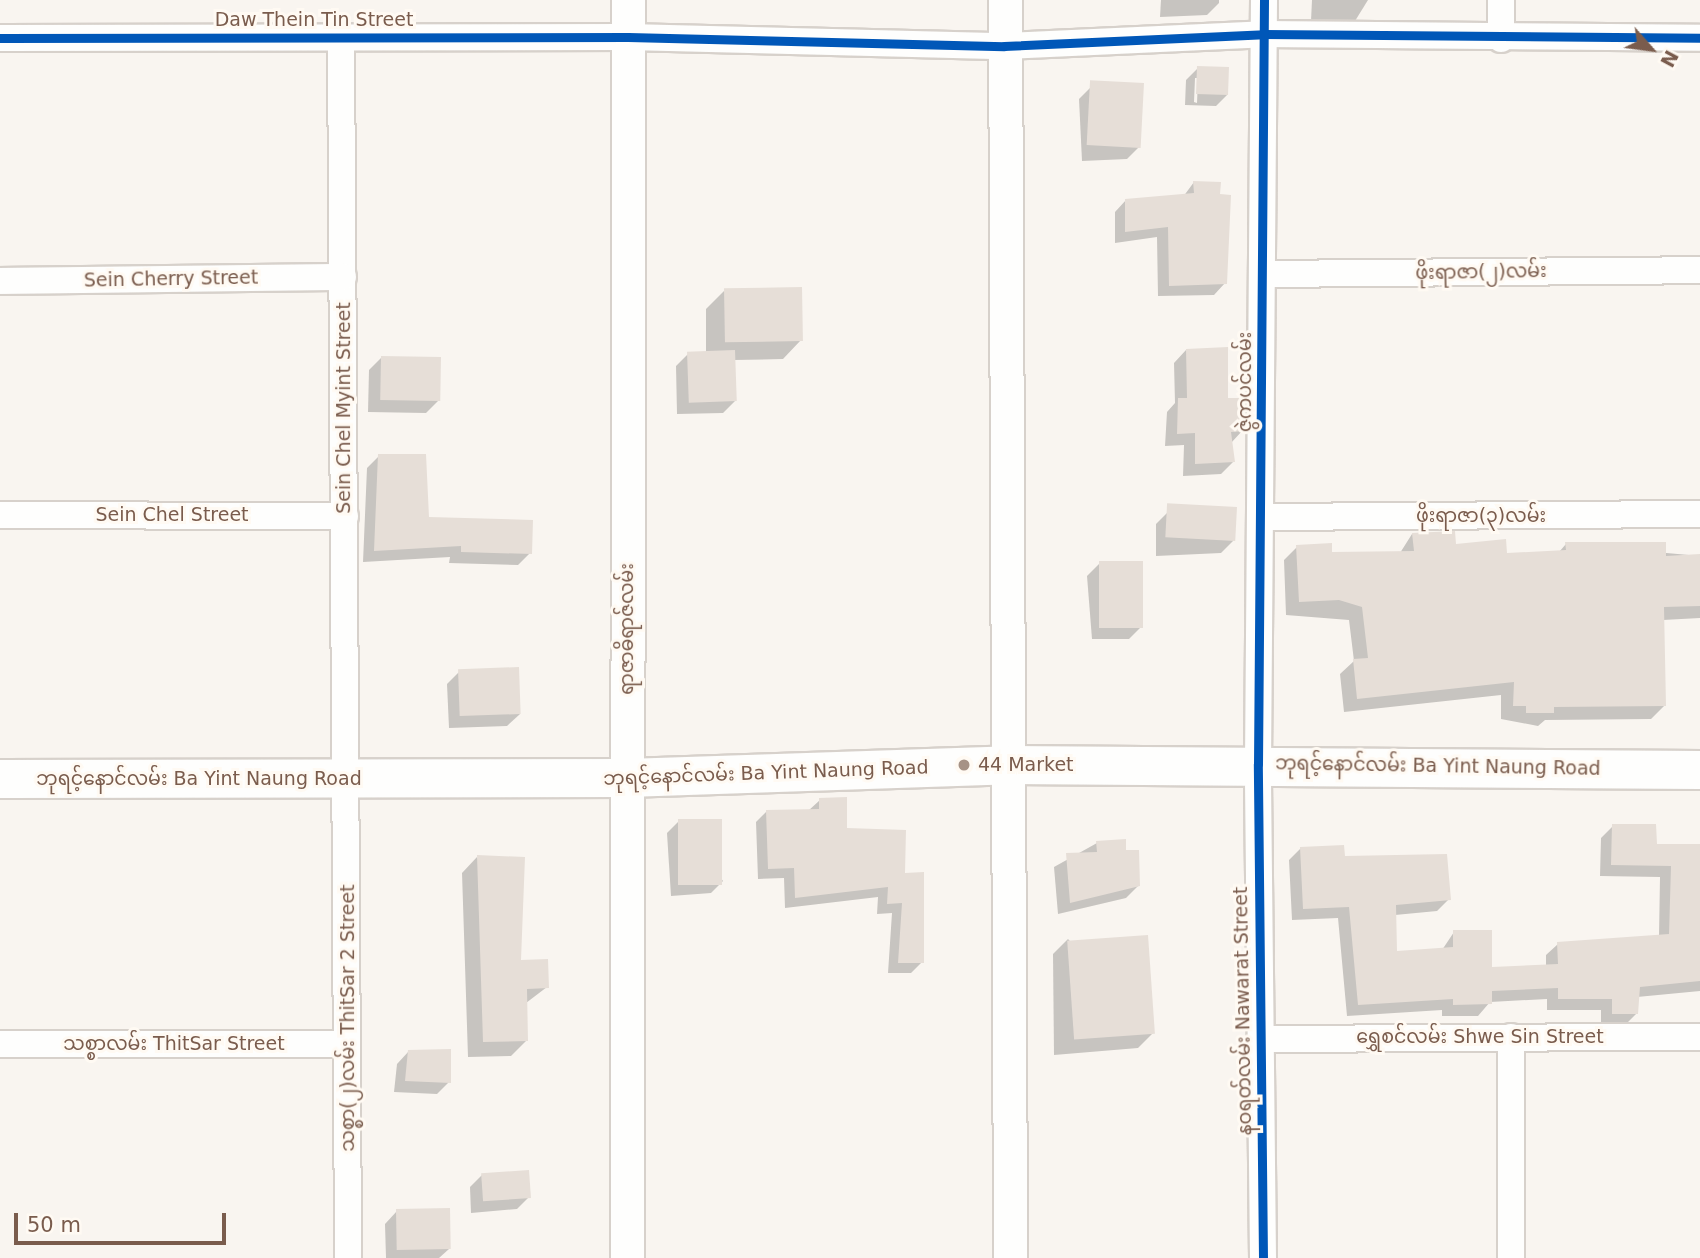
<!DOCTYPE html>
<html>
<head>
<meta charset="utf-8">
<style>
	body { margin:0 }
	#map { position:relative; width:1700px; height:1258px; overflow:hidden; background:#f9f5f0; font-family:"DejaVu Sans","Noto Sans Myanmar",sans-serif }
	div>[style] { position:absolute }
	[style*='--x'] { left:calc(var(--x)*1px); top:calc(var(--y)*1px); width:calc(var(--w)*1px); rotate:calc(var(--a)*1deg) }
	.shadow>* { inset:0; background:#0003 }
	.building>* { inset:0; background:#e6ded7; transform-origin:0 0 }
	.roads { filter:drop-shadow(2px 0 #d7d1cb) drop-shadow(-2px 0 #d7d1cb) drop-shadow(0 2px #d7d1cb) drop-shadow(0 -2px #d7d1cb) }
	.minor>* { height:26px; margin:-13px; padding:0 13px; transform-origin:13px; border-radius:13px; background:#fefefd }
	.tertiary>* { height:33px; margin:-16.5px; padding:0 16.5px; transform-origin:16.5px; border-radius:16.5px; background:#fefefd }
	.secondary>* { height:38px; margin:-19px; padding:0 19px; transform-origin:19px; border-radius:19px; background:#fefefd }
	.cycleway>* { height:9px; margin:-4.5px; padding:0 4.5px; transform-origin:4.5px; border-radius:4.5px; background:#0057b8 }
	.dots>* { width:19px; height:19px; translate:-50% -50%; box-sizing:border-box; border:4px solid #fffaf3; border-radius:50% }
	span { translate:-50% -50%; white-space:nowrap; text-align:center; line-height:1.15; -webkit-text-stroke:6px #fffaf3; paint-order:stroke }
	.street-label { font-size:19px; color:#7a5c4d }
	.poi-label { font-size:19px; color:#7a5c4d }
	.left { translate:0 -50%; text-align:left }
	.north { position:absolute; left:1616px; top:14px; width:70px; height:70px; -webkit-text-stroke:5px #fffaf3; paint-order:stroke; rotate:118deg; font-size:19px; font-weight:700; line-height:28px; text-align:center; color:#7a5c4d }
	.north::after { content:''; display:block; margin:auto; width:24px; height:32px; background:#7a5c4d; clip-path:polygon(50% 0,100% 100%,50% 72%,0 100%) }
	.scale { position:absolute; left:14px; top:1213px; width:212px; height:32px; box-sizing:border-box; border:4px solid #7a5c4d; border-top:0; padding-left:9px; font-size:21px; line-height:24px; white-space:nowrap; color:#7a5c4d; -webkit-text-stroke:5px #fffaf3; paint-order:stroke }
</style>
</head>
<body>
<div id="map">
	<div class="shadow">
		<div style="clip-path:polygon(1161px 0,1219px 0,1219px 3px,1207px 15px,1160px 17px)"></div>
		<div style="clip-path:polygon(1312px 0,1368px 0,1355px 21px,1311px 21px)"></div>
		<div style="clip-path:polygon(evenodd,1198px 68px,1228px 94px,1216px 106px,1185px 105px,1186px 80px,1198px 68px,1195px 78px,1198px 78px,1197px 103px,1194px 102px,1195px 78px)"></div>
		<div style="clip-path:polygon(1091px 87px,1139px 147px,1127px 159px,1082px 161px,1079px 99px)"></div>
		<div style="clip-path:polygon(1194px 182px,1225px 283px,1214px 295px,1158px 296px,1157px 237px,1115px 243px,1115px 212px,1126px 200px,1183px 197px)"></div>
		<div style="clip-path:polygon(724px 291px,801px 340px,783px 359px,734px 360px,735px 401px,723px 413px,677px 414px,676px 366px,688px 354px,706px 353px,706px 309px)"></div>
		<div style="clip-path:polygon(1186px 350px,1243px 430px,1231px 443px,1233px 462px,1221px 474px,1183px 476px,1184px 445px,1165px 446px,1167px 412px,1175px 403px,1174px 363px)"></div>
		<div style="clip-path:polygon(381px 358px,439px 400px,426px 413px,368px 412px,369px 370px)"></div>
		<div style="clip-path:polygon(379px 456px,427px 519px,530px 553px,518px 565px,449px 563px,450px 557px,363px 562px,367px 468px)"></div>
		<div style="clip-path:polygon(1168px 512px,1234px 540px,1221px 553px,1156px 556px,1156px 524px)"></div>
		<div style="clip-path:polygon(1412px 534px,1505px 555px,1559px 552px,1566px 544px,1700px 556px,1700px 618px,1663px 620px,1665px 705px,1651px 719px,1545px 720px,1538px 726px,1501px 719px,1501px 695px,1344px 712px,1340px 674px,1354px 661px,1349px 620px,1286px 615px,1284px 560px,1297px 547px,1331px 554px,1400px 553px)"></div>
		<div style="clip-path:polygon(1099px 564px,1141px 627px,1129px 639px,1092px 639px,1087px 576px)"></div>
		<div style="clip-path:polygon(459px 672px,520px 714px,507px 726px,449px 728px,447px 684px)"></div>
		<div style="clip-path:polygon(820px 800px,845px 830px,904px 875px,922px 962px,911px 973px,888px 973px,892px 913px,877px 914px,878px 897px,785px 908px,784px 878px,758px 879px,756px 822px,767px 811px,808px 811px)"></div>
		<div style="clip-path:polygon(679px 821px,723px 881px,711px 893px,671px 896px,667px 833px)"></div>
		<div style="clip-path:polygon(1613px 826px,1655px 846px,1700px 846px,1700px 991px,1637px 997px,1637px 1013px,1625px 1025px,1601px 1025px,1601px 1010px,1547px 1010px,1547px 999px,1490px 1002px,1478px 1016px,1442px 1016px,1442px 1010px,1347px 1016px,1338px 918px,1292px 920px,1289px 860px,1301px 848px,1449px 899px,1437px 911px,1395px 915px,1395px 953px,1442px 950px,1454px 932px,1490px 969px,1546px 966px,1546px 955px,1558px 944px,1659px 936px,1660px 877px,1600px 876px,1601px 838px)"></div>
		<div style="clip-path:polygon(1097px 843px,1124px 852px,1139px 885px,1126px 898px,1058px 914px,1054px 867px)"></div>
		<div style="clip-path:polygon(477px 857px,519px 962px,547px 987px,526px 1003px,527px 1040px,511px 1056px,468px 1057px,462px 873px)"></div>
		<div style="clip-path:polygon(1068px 939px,1153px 1033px,1138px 1048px,1054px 1055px,1053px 954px)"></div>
		<div style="clip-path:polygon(409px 1051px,449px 1082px,437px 1094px,394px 1092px,397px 1064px)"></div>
		<div style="clip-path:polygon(482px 1175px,529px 1197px,517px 1209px,471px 1213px,470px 1187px)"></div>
		<div style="clip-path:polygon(397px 1211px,449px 1249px,439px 1258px,386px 1258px,385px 1224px)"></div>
	</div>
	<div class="building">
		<div style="left:1197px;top:66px;width:32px;height:28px;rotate:2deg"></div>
		<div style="left:1144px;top:83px;width:65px;height:54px;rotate:93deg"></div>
		<div style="clip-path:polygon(1193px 181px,1221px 182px,1220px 194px,1231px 195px,1227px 284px,1169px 286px,1168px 227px,1125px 232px,1125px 199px,1194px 193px)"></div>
		<div style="left:802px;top:287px;width:54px;height:78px;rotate:89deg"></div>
		<div style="clip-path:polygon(1228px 347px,1228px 398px,1243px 398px,1245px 431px,1231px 432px,1235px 462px,1195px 464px,1195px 433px,1177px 434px,1178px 398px,1187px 398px,1186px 349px)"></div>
		<div style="left:735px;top:350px;width:51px;height:48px;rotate:88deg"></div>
		<div style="left:381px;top:356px;width:60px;height:44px;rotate:1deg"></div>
		<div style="clip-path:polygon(378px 454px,426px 454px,429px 517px,533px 520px,532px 554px,461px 552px,461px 546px,374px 551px)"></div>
		<div style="left:1237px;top:507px;width:34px;height:70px;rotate:93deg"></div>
		<div style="clip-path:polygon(1455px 531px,1456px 544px,1506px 539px,1507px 553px,1566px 550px,1565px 542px,1666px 542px,1666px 556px,1700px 554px,1700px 606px,1664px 607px,1666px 706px,1554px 707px,1554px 713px,1526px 713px,1526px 706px,1513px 706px,1514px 682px,1357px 699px,1353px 659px,1368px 658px,1362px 607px,1339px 600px,1299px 602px,1296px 545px,1332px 543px,1332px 552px,1414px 551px,1412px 533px)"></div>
		<div style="left:1143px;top:561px;width:67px;height:44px;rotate:90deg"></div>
		<div style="left:519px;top:667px;width:47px;height:61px;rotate:88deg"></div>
		<div style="clip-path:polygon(847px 797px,847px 828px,906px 830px,905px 873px,924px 872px,924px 963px,898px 963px,902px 903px,887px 904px,888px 887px,795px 898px,794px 868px,768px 869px,766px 810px,819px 809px,819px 798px)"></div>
		<div style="left:678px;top:819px;width:44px;height:66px"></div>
		<div style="clip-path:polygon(1612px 824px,1656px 824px,1657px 844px,1700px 844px,1700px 981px,1640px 987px,1638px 1014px,1612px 1014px,1612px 999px,1558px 999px,1558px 988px,1492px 991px,1492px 1004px,1453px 1005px,1453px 999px,1358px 1005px,1349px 907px,1303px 909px,1300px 847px,1344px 845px,1345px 856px,1447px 854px,1451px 900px,1396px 905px,1397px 951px,1453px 947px,1453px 930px,1492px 930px,1492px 967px,1558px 964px,1557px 942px,1669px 934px,1671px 866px,1611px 865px)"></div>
		<div style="clip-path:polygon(1126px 839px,1126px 850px,1139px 850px,1140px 886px,1070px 903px,1066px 853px,1097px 852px,1096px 841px)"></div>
		<div style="clip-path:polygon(477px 855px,525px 857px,521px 960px,548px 959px,549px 988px,527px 989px,528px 1041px,483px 1042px)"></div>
		<div style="left:1148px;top:935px;width:99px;height:81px;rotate:86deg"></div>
		<div style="clip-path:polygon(451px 1049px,451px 1083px,405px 1081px,408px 1050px)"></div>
		<div style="left:529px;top:1170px;width:28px;height:48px;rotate:86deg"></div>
		<div style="left:450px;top:1208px;width:41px;height:54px;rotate:89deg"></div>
	</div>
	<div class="roads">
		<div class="minor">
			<div style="--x:1501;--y:0;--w:39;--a:90"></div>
			<div style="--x:341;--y:37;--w:1221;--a:89.67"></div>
			<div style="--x:0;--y:38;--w:628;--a:-0.09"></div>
			<div style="--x:628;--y:37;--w:376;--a:1.4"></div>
			<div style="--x:1004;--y:46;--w:260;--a:-2.6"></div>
			<div style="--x:1264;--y:34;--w:436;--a:0.5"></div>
			<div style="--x:1262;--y:274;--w:438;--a:-0.5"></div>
			<div style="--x:0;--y:281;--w:343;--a:-0.7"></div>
			<div style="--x:0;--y:515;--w:345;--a:0.2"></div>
			<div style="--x:1263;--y:517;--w:437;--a:-0.4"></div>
			<div style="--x:1511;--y:1037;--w:221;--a:90"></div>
			<div style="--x:1261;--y:1039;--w:439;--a:-0.3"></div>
			<div style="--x:0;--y:1044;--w:347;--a:0"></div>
			<div style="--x:1263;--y:1258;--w:494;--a:-90.6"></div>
			<div style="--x:1258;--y:764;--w:764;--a:-89.55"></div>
		</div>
		<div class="tertiary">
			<div style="--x:1005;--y:0;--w:1258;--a:89.77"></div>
			<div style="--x:627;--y:1258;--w:1258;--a:-89.95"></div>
		</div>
		<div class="secondary">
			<div style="--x:0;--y:779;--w:627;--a:-0.09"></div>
			<div style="--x:627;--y:778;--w:383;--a:-1.9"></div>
			<div style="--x:1010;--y:765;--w:690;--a:0.42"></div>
		</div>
	</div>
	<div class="cycleway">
		<div style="--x:0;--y:38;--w:628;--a:-0.09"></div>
		<div style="--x:628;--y:37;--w:376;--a:1.4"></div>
		<div style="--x:1004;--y:46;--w:260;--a:-2.6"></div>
		<div style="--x:1264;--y:34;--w:436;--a:0.5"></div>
		<div style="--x:1263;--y:1258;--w:494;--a:-90.6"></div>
		<div style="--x:1258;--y:764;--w:764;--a:-89.55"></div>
	</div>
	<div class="dots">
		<div style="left:964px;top:765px;background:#a69286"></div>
	</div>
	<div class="street-label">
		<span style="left:314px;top:20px">Daw Thein Tin Street</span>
		<span style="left:1481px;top:272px;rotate:-1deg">ဖိုးရာဇာ(၂)လမ်း</span>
		<span style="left:171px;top:279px;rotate:-1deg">Sein Cherry Street</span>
		<span style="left:1245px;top:382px;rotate:-90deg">ဇွဲကပင်လမ်း</span>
		<span style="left:344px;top:408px;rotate:-90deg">Sein Chel Myint Street</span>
		<span style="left:172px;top:515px">Sein Chel Street</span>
		<span style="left:1481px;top:516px">ဖိုးရာဇာ(၃)လမ်း</span>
		<span style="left:627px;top:629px;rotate:-90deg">ရာဇာဓိရာဇ်လမ်း</span>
		<span style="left:1438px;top:766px;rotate:1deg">ဘုရင့်နောင်လမ်း Ba Yint Naung Road</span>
		<span style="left:766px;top:773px;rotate:-2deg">ဘုရင့်နောင်လမ်း Ba Yint Naung Road</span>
		<span style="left:199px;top:779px">ဘုရင့်နောင်လမ်း Ba Yint Naung Road</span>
		<span style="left:1243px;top:1011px;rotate:-91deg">နဝရတ်လမ်း Nawarat Street</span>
		<span style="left:348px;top:1018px;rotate:-90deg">သစ္စာ(၂)လမ်း ThitSar 2 Street</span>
		<span style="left:1480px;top:1037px">ရွှေစင်လမ်း Shwe Sin Street</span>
		<span style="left:174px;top:1044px">သစ္စာလမ်း ThitSar Street</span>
	</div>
	<div class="poi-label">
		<span class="left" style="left:978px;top:765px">44 Market</span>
	</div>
	<div class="north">N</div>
	<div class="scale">50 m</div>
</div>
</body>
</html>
